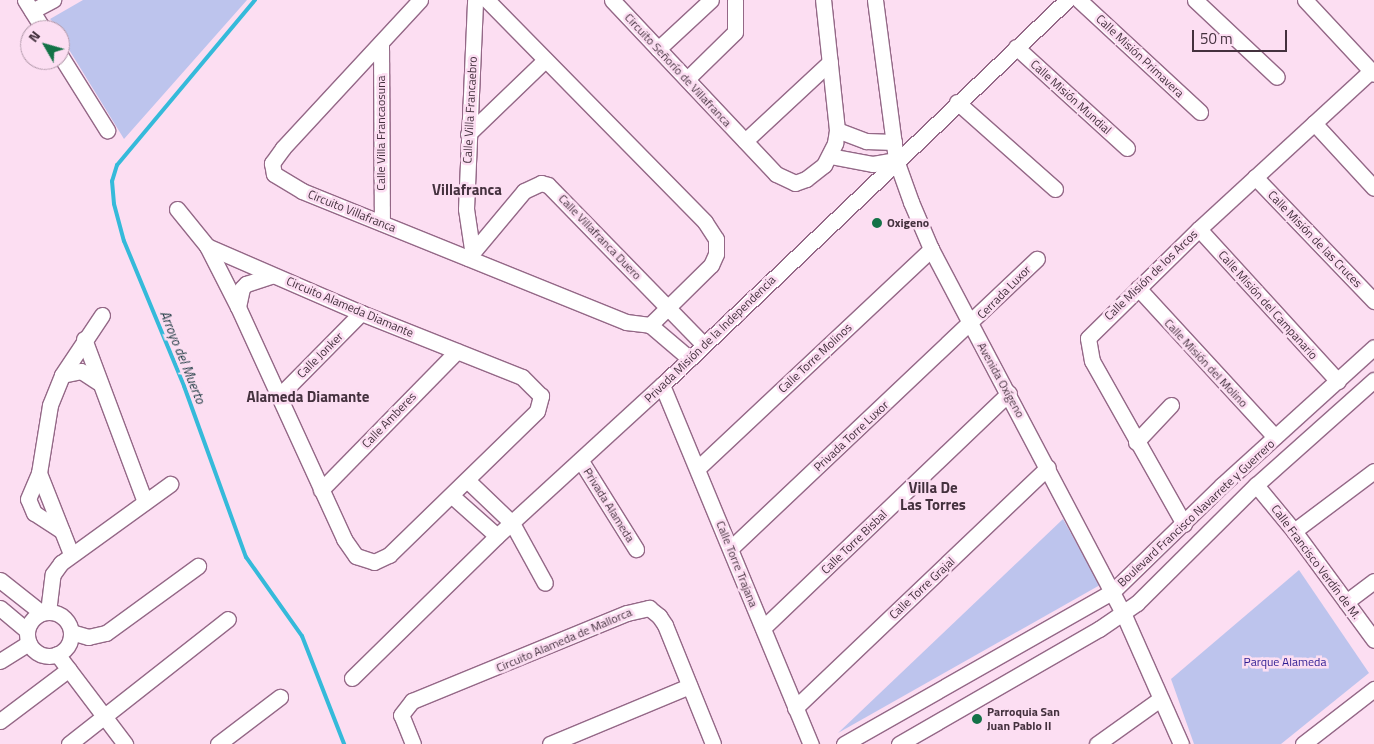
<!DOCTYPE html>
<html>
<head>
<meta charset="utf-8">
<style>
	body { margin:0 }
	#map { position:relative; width:1374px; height:744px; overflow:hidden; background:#fcdef2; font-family:"Titillium Web",sans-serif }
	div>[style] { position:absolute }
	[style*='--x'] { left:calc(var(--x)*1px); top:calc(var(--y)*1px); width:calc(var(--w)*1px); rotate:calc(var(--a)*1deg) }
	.green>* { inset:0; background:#bdc4ed }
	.stream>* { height:4px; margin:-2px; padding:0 2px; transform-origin:2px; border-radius:2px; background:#35bada }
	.roads { filter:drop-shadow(1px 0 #946887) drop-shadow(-1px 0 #946887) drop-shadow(0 1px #946887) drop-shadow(0 -1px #946887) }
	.minor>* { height:15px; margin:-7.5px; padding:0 7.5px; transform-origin:7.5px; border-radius:7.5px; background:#fff }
	.minor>.ring { margin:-7.5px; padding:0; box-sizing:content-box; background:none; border:15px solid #fff; border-radius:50% }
	.dots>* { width:14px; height:14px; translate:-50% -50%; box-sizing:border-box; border:2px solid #fcdef2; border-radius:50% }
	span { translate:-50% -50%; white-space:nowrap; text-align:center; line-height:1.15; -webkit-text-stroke:5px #fcdef2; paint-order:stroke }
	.street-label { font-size:12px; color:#44313e }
	.poi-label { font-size:12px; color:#44313e; font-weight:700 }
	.left { translate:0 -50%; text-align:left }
	.park-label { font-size:12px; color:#2c1b91 }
	.water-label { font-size:14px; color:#223d45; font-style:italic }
	.quarter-label { font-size:15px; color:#44313e; font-weight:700 }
	.north { position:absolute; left:20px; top:20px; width:50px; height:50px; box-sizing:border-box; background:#fcdef2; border:1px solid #b299aa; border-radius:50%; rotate:308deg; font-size:14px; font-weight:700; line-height:20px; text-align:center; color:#44313e }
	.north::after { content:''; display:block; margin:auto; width:18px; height:22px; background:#137247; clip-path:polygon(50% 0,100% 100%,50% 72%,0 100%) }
	.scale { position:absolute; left:1192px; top:30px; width:95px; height:22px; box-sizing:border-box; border:2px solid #44313e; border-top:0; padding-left:6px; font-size:15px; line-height:18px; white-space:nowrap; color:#44313e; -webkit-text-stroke:4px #fcdef2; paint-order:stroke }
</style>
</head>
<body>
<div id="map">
	<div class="green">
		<div style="clip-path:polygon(83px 0,247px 0,124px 139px,60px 35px,60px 30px,50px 19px)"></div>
		<div style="clip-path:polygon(1063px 519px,1100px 585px,838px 733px)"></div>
		<div style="clip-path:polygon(1299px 570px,1369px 673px,1281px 744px,1194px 744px,1171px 679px)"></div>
	</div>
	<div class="stream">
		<div style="--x:255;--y:0;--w:215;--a:129.9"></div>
		<div style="--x:117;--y:165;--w:17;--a:107"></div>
		<div style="--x:112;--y:181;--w:23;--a:85"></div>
		<div style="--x:114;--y:204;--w:38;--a:75"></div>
		<div style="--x:124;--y:241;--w:157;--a:67.5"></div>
		<div style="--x:184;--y:386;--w:182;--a:70.1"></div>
		<div style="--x:246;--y:557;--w:97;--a:54.7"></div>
		<div style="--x:302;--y:636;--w:116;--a:68.7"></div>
	</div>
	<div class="roads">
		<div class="minor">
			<div style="--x:25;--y:0;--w:36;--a:58"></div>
			<div style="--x:420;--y:0;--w:202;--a:132.8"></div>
			<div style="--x:283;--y:148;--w:19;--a:126"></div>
			<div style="--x:272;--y:163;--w:11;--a:80"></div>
			<div style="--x:274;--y:174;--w:33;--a:31"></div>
			<div style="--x:302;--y:191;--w:349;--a:22"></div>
			<div style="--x:626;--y:322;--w:24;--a:7"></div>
			<div style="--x:650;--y:325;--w:52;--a:40.4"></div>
			<div style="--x:487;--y:0;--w:311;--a:45.5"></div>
			<div style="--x:705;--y:222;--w:20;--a:57"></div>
			<div style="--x:716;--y:239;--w:15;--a:90"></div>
			<div style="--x:716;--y:254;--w:12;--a:114"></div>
			<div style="--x:711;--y:265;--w:86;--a:135.5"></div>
			<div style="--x:612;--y:0;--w:239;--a:46.7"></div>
			<div style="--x:776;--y:174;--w:21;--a:25"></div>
			<div style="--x:795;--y:183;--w:12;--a:-20"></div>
			<div style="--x:806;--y:179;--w:23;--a:-38"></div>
			<div style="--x:824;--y:165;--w:25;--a:-63"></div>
			<div style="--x:835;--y:143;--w:13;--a:-81"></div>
			<div style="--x:837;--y:130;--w:131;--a:-96.1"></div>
			<div style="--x:875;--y:0;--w:161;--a:82.5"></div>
			<div style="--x:896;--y:160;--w:45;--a:70.3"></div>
			<div style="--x:911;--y:202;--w:51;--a:66.9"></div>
			<div style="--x:931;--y:249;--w:412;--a:62.2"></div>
			<div style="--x:1123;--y:613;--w:143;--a:66.1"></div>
			<div style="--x:1079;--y:0;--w:165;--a:42.8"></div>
			<div style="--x:1195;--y:0;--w:112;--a:43.2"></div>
			<div style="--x:1305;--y:0;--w:101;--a:47"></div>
			<div style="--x:32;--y:11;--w:24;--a:-28"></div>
			<div style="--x:381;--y:43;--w:180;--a:89.7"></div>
			<div style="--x:1016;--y:47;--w:150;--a:42.3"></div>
			<div style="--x:658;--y:49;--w:72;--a:-42.8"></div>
			<div style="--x:60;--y:55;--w:89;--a:57.9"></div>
			<div style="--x:687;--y:79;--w:67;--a:-44.4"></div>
			<div style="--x:735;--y:32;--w:32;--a:-90"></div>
			<div style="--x:957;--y:102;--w:131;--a:41.6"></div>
			<div style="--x:1314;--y:123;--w:88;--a:47.3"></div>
			<div style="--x:837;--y:130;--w:31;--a:21"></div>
			<div style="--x:866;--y:141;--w:28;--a:2"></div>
			<div style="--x:468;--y:134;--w:107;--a:-43.9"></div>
			<div style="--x:745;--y:141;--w:116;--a:-42.9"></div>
			<div style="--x:830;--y:156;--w:44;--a:10.5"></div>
			<div style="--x:873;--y:164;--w:22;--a:-10"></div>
			<div style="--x:1255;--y:177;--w:172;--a:46.2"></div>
			<div style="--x:177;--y:209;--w:48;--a:51"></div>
			<div style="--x:207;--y:246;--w:68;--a:63.1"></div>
			<div style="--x:238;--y:307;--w:255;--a:65.4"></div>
			<div style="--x:344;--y:539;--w:21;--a:55"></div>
			<div style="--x:356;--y:556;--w:19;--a:18"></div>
			<div style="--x:374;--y:562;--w:17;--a:-25"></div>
			<div style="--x:389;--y:555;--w:206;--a:-44.2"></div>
			<div style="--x:537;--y:411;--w:16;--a:-75"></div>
			<div style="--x:541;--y:396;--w:27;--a:-135"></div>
			<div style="--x:522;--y:377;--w:173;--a:-158.3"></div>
			<div style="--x:361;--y:313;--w:168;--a:-156.5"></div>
			<div style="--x:1199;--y:229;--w:206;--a:47.6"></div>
			<div style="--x:472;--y:249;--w:40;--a:-98.5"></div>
			<div style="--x:466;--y:209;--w:209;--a:-87.5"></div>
			<div style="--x:468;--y:258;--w:87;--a:-50.1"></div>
			<div style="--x:524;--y:191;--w:19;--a:-25"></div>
			<div style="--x:541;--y:183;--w:7;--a:16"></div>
			<div style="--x:548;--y:185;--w:223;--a:45.7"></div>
			<div style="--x:1138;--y:288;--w:202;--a:47.4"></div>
			<div style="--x:238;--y:307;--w:19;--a:-78"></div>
			<div style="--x:242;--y:288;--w:6;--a:-45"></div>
			<div style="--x:246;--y:284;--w:28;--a:-18"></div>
			<div style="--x:84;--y:339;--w:174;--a:69.5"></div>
			<div style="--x:62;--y:375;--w:19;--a:-12"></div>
			<div style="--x:81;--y:371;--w:20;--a:33"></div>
			<div style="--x:662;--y:385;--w:389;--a:67.5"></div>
			<div style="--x:279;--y:396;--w:117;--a:-45.3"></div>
			<div style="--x:1136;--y:442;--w:51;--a:-46.6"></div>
			<div style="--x:581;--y:461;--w:104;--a:58"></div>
			<div style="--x:698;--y:468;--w:320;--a:-43.2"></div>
			<div style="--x:39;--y:473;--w:87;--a:68.4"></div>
			<div style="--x:468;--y:481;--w:61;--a:43.7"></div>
			<div style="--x:512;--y:523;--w:68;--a:61.2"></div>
			<div style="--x:1256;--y:485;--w:60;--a:50.4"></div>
			<div style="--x:1294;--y:531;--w:135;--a:53.7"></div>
			<div style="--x:321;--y:490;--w:194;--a:-45.6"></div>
			<div style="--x:452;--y:496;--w:60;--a:41.6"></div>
			<div style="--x:1184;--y:524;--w:187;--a:-119.4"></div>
			<div style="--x:1092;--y:361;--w:23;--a:-100"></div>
			<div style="--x:1088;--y:338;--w:156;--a:-44.5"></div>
			<div style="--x:1199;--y:229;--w:234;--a:-42.6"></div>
			<div style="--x:62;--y:531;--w:33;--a:-147"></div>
			<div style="--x:34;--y:513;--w:15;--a:-113"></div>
			<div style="--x:28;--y:499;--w:28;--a:-67"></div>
			<div style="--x:39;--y:473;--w:69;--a:-80.8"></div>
			<div style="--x:50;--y:405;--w:32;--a:-68"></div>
			<div style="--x:62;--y:375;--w:72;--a:-56.3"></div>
			<div style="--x:1294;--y:531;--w:100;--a:-36.9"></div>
			<div style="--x:731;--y:548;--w:421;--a:-43.4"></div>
			<div style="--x:0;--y:580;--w:53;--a:38.2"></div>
			<div style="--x:1346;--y:602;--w:35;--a:-37"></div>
			<div style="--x:0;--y:608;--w:35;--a:40"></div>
			<div style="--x:48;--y:612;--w:38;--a:-83"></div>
			<div style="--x:53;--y:574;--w:14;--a:-54"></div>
			<div style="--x:61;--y:563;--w:135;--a:-35.9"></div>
			<div class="ring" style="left:27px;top:612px;width:29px;height:29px"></div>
			<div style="--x:763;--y:628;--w:340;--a:-43.7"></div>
			<div style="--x:71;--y:632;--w:18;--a:16"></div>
			<div style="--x:88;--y:637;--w:18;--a:-13"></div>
			<div style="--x:106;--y:633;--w:114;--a:-36.1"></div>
			<div style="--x:57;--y:654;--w:113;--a:52.9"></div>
			<div style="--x:0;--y:661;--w:34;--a:-32"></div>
			<div style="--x:352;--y:678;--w:203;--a:-44.4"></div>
			<div style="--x:497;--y:536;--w:224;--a:-42.5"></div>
			<div style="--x:662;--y:385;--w:559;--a:-43.55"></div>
			<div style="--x:795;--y:708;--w:349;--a:-43.6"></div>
			<div style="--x:0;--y:721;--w:86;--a:-37"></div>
			<div style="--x:69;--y:744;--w:202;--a:-38.2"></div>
			<div style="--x:218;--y:744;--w:78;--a:-37.2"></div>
			<div style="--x:413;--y:744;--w:31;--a:-112"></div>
			<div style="--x:401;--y:715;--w:18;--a:-52"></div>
			<div style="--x:412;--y:701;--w:232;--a:-22.3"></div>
			<div style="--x:627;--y:613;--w:23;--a:-13"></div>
			<div style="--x:649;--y:608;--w:13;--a:39"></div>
			<div style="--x:659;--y:616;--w:11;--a:56"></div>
			<div style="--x:665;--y:625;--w:128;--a:68"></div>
			<div style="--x:550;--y:744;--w:151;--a:-22.6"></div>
			<div style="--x:844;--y:744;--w:308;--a:-29.6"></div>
			<div style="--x:1112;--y:592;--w:153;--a:-44.2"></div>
			<div style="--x:1222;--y:485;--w:205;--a:-42.2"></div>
			<div style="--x:899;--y:744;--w:231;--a:-29.9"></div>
			<div style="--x:1099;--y:629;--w:46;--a:-34.4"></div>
			<div style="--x:1137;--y:603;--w:168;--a:-44.8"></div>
			<div style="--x:1256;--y:485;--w:158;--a:-41.7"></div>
			<div style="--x:1097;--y:744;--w:77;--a:-35.5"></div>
			<div style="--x:1303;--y:744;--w:90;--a:-37.8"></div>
		</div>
	</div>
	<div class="dots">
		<div style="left:877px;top:223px;background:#137247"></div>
		<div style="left:977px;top:719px;background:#137247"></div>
	</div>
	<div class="street-label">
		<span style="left:1140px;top:56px;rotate:43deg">Calle Misión Primavera</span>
		<span style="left:678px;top:70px;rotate:47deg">Circuito Señorío de Villafranca</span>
		<span style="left:1071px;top:97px;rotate:42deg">Calle Misión Mundial</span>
		<span style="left:470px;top:110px;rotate:-87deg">Calle Villa Francaebro</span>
		<span style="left:381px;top:133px;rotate:-90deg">Calle Villa Francaosuna</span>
		<span style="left:352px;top:211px;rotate:22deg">Circuito Villafranca</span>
		<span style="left:600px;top:237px;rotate:46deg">Calle Villafranca Duero</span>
		<span style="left:1315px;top:239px;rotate:46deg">Calle Misión de las Cruces</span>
		<span style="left:1151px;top:275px;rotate:-44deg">Calle Misión de los Arcos</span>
		<span style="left:1004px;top:292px;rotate:-45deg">Cerrada Luxor</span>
		<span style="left:1268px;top:305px;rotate:48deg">Calle Misión del Campanario</span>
		<span style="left:350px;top:307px;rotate:23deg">Circuito Alameda Diamante</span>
		<span style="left:710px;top:339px;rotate:-44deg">Privada Misión de la Independencia</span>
		<span style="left:320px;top:355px;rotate:-45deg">Calle Jonker</span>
		<span style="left:815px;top:358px;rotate:-43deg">Calle Torre Molinos</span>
		<span style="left:1206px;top:363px;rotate:47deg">Calle Misión del Molino</span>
		<span style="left:1001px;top:380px;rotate:61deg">Avenida Oxígeno</span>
		<span style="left:389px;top:420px;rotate:-46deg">Calle Amberes</span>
		<span style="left:851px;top:436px;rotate:-43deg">Privada Torre Luxor</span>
		<span style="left:609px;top:505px;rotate:58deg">Privada Alameda</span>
		<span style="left:1196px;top:513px;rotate:-43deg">Boulevard Francisco Navarrete y Guerrero</span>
		<span style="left:854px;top:542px;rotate:-44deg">Calle Torre Bisbal</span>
		<span style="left:1316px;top:562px;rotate:53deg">Calle Francisco Verdín de M.</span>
		<span style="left:737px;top:564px;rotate:68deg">Calle Torre Trajana</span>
		<span style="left:922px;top:588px;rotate:-43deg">Calle Torre Grajal</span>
		<span style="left:564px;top:640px;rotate:-23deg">Circuito Alameda de Mallorca</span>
	</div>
	<div class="poi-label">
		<span class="left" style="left:887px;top:223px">Oxigeno</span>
		<span class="left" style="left:987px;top:719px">Parroquia San<br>Juan Pablo II</span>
	</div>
	<div class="park-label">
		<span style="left:1285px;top:662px">Parque Alameda</span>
	</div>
	<div class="water-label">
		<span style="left:183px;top:357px;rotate:68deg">Arroyo del Muerto</span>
	</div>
	<div class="quarter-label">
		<span style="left:467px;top:190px">Villafranca</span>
		<span style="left:308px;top:397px">Alameda Diamante</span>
		<span style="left:933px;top:496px">Villa De<br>Las Torres</span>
	</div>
	<div class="north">N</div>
	<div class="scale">50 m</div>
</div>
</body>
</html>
